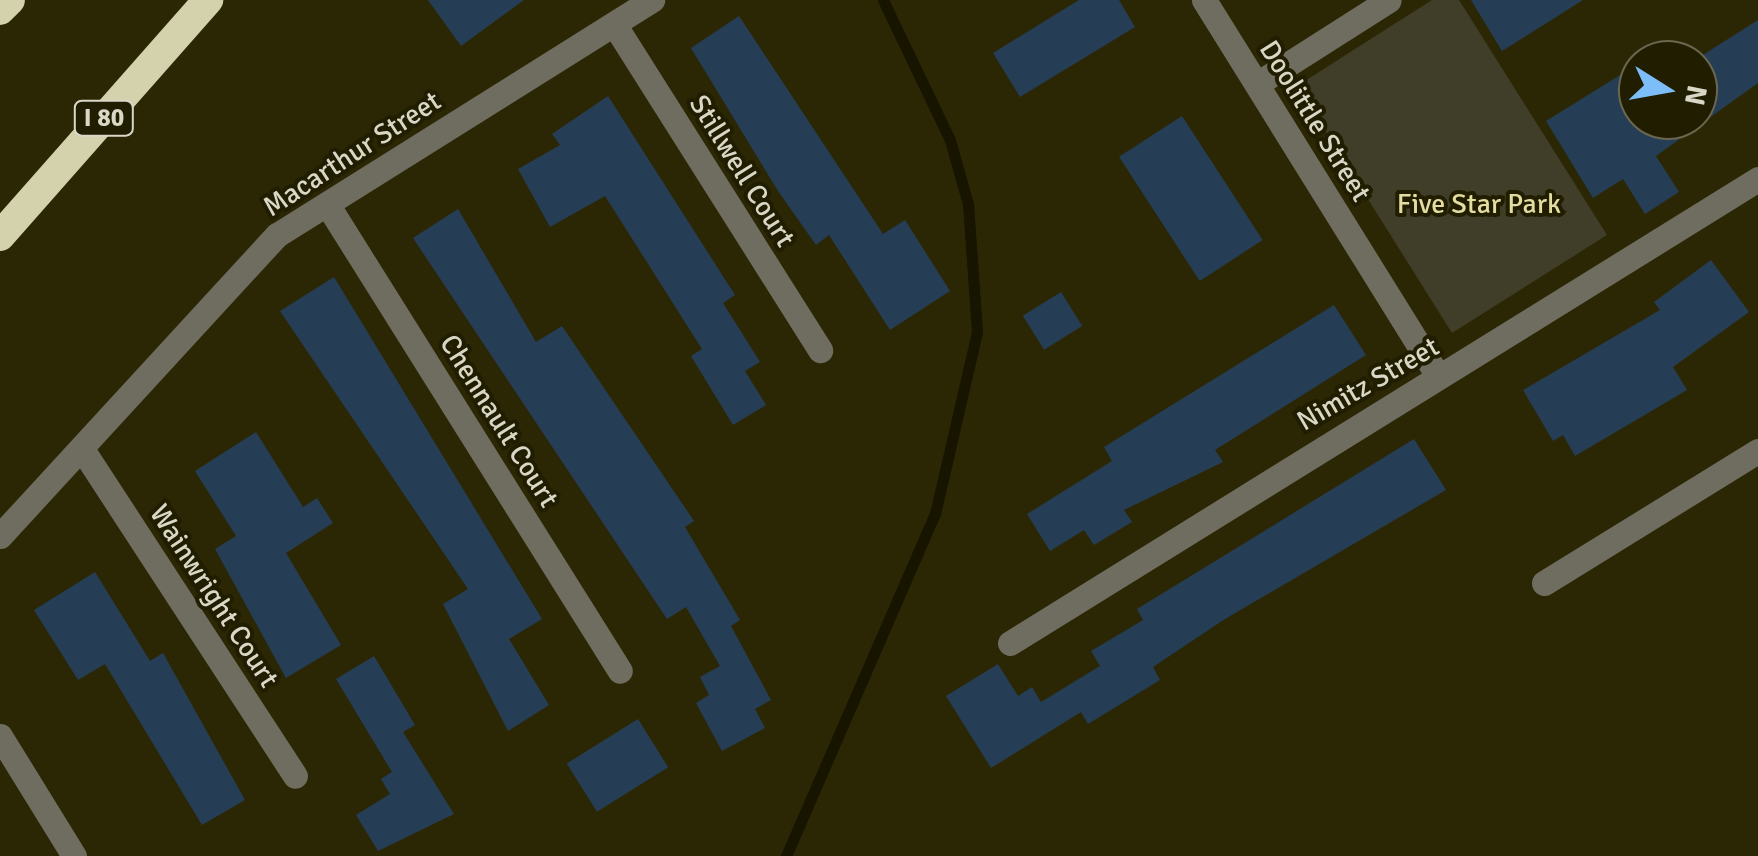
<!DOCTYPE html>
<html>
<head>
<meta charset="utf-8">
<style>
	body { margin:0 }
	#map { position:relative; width:1758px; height:856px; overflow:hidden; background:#2b2705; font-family:Signika,sans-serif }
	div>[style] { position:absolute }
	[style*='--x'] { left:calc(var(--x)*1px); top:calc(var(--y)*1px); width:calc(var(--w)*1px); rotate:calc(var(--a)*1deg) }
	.green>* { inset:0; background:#403e28 }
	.stream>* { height:11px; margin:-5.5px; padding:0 5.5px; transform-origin:5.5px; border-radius:5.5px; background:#171400 }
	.building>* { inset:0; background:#263e55; transform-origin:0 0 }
	.minor>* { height:25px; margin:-12.5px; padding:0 12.5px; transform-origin:12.5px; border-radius:12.5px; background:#6e6d5f }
	.highway>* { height:30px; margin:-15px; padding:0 15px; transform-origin:15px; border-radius:15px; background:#d4d1ad }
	span { translate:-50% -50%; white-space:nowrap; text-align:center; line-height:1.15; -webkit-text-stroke:8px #211d00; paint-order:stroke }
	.shield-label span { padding:2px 8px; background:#211d00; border:2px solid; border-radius:8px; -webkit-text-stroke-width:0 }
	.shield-label { font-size:25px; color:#d9d7c5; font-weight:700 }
	.street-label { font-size:28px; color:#d9d7c5 }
	.park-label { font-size:28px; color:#e4dda2 }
	.north { position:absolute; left:1618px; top:40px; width:100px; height:100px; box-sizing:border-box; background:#211d00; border:2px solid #6b674f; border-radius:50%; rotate:101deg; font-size:28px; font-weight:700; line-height:40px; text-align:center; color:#d9d7c5 }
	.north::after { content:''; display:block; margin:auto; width:35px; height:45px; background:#7dbef9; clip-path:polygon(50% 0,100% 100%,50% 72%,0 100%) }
</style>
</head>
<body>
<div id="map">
	<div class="green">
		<div style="clip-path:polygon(1432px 0,1459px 0,1607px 235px,1452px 333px,1297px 86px)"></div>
	</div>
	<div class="stream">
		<div style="--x:786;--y:856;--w:373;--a:-66.5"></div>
		<div style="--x:935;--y:514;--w:187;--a:-77"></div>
		<div style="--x:977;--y:332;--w:128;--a:-94"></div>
		<div style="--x:968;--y:204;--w:66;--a:-105.7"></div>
		<div style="--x:950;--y:140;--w:155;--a:-115.6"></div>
	</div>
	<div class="building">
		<div style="clip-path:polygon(428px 0,524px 0,461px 46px)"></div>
		<div style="clip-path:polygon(1079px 0,1119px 0,1135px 27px,1020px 97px,993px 53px)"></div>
		<div style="clip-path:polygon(1471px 0,1583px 0,1502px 51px)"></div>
		<div style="clip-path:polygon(739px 16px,883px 234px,905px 220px,950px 291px,890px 330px,829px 235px,816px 245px,778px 191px,691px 48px)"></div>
		<div style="clip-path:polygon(1758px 20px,1758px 83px,1656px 156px,1679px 192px,1645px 214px,1623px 179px,1593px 198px,1546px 121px,1638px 64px,1638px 120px,1698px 120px,1698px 58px)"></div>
		<div style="clip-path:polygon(608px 96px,735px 295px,723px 303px,760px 362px,745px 371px,766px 405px,733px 425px,691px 356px,702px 349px,605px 196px,550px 227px,518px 169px,560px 145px,552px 134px)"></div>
		<div style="left:1182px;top:116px;width:148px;height:75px;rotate:57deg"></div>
		<div style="clip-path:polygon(458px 209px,536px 342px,562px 326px,694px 521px,685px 527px,740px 620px,731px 626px,771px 700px,755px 709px,765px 728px,722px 751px,696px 703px,709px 695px,700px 677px,720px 666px,686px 607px,667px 619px,413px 238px)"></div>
		<div style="clip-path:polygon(1711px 260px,1749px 312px,1673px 367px,1687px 390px,1575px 456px,1563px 435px,1553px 441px,1523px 390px,1660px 310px,1654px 302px)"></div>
		<div style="clip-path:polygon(334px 277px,542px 619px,509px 639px,549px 705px,508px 731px,443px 604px,468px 589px,280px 311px)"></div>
		<div style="left:1061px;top:292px;width:40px;height:45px;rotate:58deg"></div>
		<div style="clip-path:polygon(1334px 305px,1366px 355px,1215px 450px,1223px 462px,1124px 510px,1132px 522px,1094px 545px,1084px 530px,1050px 551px,1027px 514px,1112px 461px,1104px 447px)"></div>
		<div style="clip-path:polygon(256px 432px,303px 507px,317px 498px,333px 523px,286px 553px,341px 645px,286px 678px,215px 549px,236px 536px,195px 471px)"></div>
		<div style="clip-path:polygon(1414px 439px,1446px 490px,1225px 619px,1153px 667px,1160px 680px,1088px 724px,1081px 712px,991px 768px,946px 696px,998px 664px,1018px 696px,1032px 687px,1041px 702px,1100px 666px,1091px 651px,1143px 620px,1137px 609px)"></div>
		<div style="clip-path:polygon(95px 572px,150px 661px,163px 653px,245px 800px,202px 825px,105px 664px,78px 680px,34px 610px)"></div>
		<div style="clip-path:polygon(374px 656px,415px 725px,403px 732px,454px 814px,378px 851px,356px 815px,390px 794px,381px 779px,392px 772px,336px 679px)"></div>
		<div style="left:638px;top:719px;width:57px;height:84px;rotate:58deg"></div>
	</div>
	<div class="minor">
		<div style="--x:1204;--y:0;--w:443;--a:58.1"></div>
		<div style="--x:614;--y:24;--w:386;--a:57.7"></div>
		<div style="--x:1257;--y:84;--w:156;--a:-32.5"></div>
		<div style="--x:327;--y:204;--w:551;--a:57.9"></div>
		<div style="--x:82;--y:449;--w:390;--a:56.9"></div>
		<div style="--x:0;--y:536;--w:409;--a:-47.4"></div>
		<div style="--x:277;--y:235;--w:443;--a:-32.1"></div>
		<div style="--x:1544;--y:583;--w:251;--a:-31.7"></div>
		<div style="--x:1010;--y:643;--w:880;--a:-31.81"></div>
		<div style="--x:0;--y:736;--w:141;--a:58.3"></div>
	</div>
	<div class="highway">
		<div style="--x:0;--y:10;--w:14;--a:-45"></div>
		<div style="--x:0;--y:236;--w:315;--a:-48.6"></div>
	</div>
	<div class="shield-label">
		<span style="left:104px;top:118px">I 80</span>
	</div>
	<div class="street-label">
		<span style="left:1315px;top:121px;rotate:58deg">Doolittle Street</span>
		<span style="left:352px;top:154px;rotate:-33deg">Macarthur Street</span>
		<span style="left:742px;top:171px;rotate:58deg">Stillwell Court</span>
		<span style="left:1368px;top:384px;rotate:-30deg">Nimitz Street</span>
		<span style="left:499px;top:421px;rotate:58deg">Chennault Court</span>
		<span style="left:214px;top:596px;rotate:57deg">Wainwright Court</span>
	</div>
	<div class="park-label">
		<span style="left:1479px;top:204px">Five Star Park</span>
	</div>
	<div class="north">N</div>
</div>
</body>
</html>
